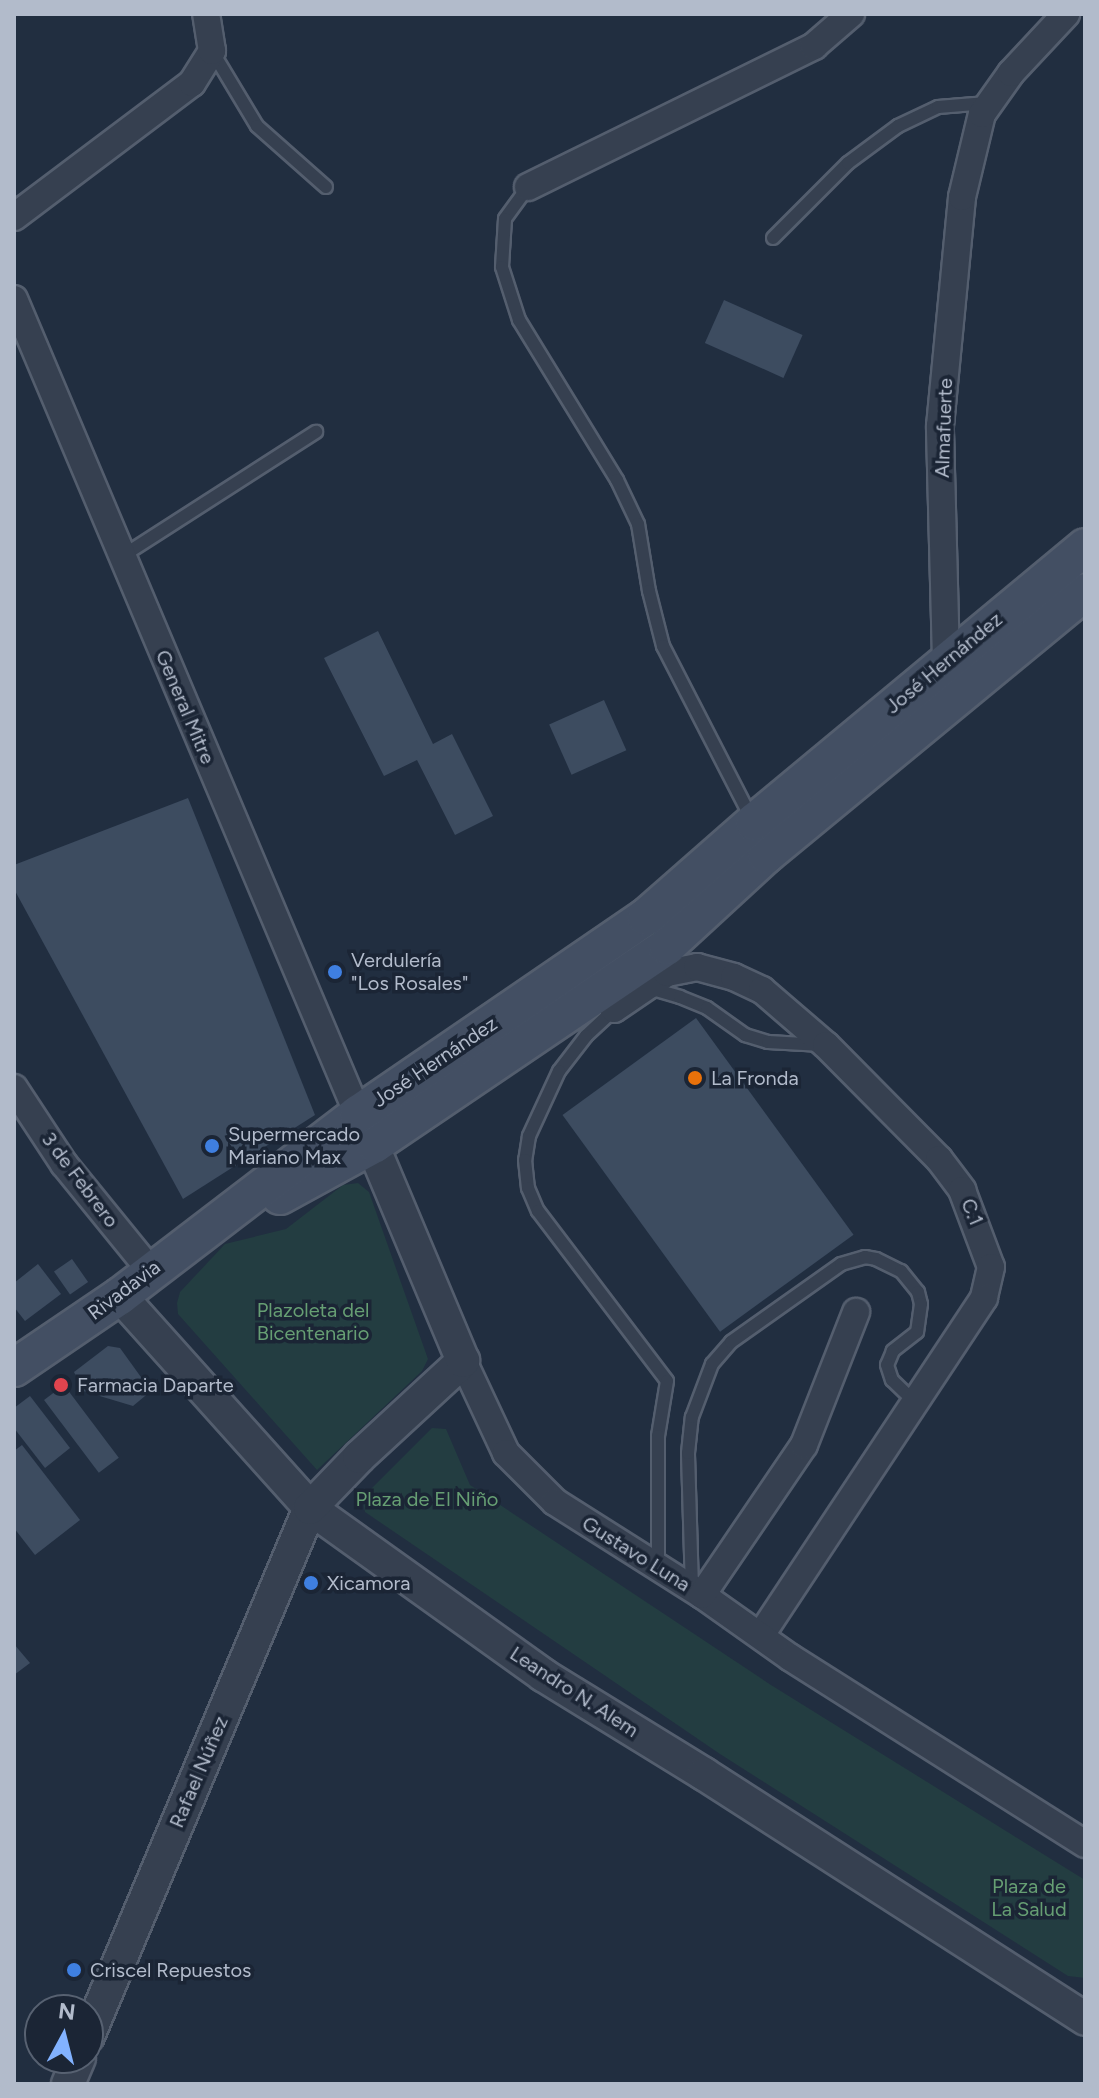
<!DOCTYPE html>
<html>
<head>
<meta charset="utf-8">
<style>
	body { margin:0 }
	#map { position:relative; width:1099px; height:2098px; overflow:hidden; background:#212e40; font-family:Figtree,sans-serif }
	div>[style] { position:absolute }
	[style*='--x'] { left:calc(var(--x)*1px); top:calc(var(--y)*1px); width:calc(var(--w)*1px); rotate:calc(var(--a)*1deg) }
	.green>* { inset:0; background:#233d41 }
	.building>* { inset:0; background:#3d4c60; transform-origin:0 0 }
	.roads { filter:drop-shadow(2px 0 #545e6e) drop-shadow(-2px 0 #545e6e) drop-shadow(0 2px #545e6e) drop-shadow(0 -2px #545e6e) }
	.service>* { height:12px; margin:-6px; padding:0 6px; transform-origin:6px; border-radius:6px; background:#364050 }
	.minor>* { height:26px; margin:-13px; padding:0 13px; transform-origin:13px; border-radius:13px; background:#364050 }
	.tertiary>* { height:32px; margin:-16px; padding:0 16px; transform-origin:16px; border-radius:16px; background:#364050 }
	.secondary>* { height:36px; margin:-18px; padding:0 18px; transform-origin:18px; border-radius:18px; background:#434f63 }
	.dots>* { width:22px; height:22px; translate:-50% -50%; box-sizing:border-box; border:4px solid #1b2535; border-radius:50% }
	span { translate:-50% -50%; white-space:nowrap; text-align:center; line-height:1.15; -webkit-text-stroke:7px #1b2535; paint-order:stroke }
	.street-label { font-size:20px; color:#b2bbcb }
	.poi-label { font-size:20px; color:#b2bbcb }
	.left { translate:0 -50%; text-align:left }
	.park-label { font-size:20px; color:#669e73 }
	.frame { position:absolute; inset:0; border:16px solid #b2bbcb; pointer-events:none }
	.north { position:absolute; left:24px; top:1994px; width:80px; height:80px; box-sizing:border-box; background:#1b2535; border:2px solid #576171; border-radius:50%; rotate:7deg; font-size:22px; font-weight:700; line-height:32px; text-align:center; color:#b2bbcb }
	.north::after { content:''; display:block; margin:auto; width:28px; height:36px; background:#82b2ff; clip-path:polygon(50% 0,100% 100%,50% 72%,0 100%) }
</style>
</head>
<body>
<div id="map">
	<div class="green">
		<div style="clip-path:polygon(358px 1183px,369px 1192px,428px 1359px,422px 1371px,317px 1470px,178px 1314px,177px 1303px,180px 1292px,225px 1244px,286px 1229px,343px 1185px)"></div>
		<div style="clip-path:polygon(432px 1428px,446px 1429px,470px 1485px,771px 1685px,1085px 1880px,1085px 1978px,1068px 1976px,720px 1754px,365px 1512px,362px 1498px)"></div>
	</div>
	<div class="building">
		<div style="left:724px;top:300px;width:86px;height:47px;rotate:24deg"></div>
		<div style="clip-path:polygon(378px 631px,433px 744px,452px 734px,493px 816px,455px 835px,417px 760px,384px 776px,324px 658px)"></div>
		<div style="left:604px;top:700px;width:55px;height:60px;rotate:66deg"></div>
		<div style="clip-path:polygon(188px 798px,315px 1115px,183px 1199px,14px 889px,14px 865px)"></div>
		<div style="left:696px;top:1018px;width:268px;height:165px;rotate:54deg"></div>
		<div style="left:72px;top:1259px;width:28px;height:22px;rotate:55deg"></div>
		<div style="clip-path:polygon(38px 1264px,61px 1294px,25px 1321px,14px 1307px,14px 1283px)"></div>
		<div style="clip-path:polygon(108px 1346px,120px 1348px,151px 1391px,133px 1406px,83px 1391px,74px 1372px)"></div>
		<div style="left:64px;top:1385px;width:91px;height:25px;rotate:53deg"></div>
		<div style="clip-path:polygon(30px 1396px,70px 1448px,45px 1468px,14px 1428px,14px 1408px)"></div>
		<div style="clip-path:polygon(22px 1445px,80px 1520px,35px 1555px,14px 1528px,14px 1451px)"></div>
		<div style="clip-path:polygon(14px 1644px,30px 1663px,14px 1675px)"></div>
	</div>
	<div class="roads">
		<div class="service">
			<div style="--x:212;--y:51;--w:87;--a:59"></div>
			<div style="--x:257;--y:126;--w:92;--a:41.5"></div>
			<div style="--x:528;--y:187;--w:39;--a:126"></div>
			<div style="--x:505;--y:219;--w:48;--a:93.6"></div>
			<div style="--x:502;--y:267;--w:56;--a:72.2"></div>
			<div style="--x:519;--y:320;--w:188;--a:58.5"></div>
			<div style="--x:617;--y:480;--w:49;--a:64.5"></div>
			<div style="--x:638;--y:524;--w:68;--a:80.7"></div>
			<div style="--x:649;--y:591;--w:57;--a:75.7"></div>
			<div style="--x:663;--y:646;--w:195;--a:62.8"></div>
			<div style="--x:773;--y:238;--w:106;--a:-45"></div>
			<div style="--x:848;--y:163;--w:62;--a:-36.5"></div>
			<div style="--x:898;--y:126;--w:44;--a:-25.4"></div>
			<div style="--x:938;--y:107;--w:49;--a:-4.7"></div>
			<div style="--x:121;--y:557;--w:232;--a:-32.7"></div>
			<div style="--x:646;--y:993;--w:10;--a:-17"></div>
			<div style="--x:656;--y:990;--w:25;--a:16"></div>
			<div style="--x:680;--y:997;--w:29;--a:22"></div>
			<div style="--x:707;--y:1008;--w:47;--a:35.4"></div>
			<div style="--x:745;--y:1035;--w:24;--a:17"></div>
			<div style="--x:768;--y:1042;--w:54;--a:3.2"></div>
			<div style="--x:616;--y:1008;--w:41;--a:137"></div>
			<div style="--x:586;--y:1036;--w:44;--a:127.6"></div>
			<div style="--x:559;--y:1071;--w:72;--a:114.8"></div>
			<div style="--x:529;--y:1136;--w:24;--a:99"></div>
			<div style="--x:525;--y:1160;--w:28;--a:84"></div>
			<div style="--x:528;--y:1188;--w:25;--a:67"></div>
			<div style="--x:538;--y:1211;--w:213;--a:52.8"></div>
			<div style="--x:667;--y:1381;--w:56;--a:99.3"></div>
			<div style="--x:658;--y:1436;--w:130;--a:90"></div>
			<div style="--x:692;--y:1589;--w:136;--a:-91.7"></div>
			<div style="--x:688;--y:1453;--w:36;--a:-84"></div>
			<div style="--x:692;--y:1417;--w:57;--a:-69.3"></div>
			<div style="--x:712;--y:1364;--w:29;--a:-49"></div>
			<div style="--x:731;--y:1342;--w:135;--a:-35.3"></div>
			<div style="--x:841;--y:1264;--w:25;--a:-16"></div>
			<div style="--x:865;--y:1257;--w:11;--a:10"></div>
			<div style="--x:876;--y:1259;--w:28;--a:26"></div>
			<div style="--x:901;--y:1271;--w:27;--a:51"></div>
			<div style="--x:918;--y:1292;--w:12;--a:76"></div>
			<div style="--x:921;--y:1304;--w:28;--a:98"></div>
			<div style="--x:917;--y:1332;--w:31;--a:142"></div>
			<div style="--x:893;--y:1351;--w:15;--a:113"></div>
			<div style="--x:887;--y:1365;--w:16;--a:72"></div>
			<div style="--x:892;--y:1380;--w:32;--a:44"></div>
		</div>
		<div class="minor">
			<div style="--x:528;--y:187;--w:319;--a:-26.2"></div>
			<div style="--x:814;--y:46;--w:49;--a:-40.9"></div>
			<div style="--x:14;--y:217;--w:223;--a:-37"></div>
			<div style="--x:192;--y:83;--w:38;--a:-58"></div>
			<div style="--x:212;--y:51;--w:37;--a:-99"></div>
			<div style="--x:14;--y:299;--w:885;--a:67.12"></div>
			<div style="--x:946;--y:660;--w:234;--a:-91.5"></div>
			<div style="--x:940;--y:426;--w:230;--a:-84.5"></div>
			<div style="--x:962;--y:197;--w:85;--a:-76.5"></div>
			<div style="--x:982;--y:114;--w:50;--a:-54.7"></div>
			<div style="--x:1011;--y:73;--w:81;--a:-47"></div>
			<div style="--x:601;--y:991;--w:22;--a:54"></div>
			<div style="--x:614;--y:1009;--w:64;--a:-34.2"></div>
			<div style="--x:667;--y:973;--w:31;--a:-11"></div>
			<div style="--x:697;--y:967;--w:38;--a:15"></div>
			<div style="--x:734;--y:977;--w:31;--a:25"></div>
			<div style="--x:762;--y:990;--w:84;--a:40.7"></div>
			<div style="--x:826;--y:1045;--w:161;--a:45.3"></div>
			<div style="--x:939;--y:1159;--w:39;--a:53"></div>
			<div style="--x:962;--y:1190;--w:82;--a:69.4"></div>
			<div style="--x:991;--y:1267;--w:32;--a:103"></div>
			<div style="--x:984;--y:1298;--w:404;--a:123.5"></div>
			<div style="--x:14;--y:1088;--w:91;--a:56.7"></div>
			<div style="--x:64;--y:1164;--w:136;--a:50.9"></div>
			<div style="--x:463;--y:1361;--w:102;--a:64.9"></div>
			<div style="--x:506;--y:1453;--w:69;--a:45"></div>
			<div style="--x:555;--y:1502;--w:174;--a:32.3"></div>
			<div style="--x:702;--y:1595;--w:109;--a:35.3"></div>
			<div style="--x:791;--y:1658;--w:348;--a:32.3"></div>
			<div style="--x:702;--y:1595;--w:181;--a:-55.8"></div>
			<div style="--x:804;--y:1445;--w:143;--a:-68.6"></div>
		</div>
		<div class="tertiary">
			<div style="--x:120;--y:1296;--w:285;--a:48.1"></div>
			<div style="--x:310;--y:1508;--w:287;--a:35.6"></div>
			<div style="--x:543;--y:1675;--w:189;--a:31.6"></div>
			<div style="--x:704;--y:1774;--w:453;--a:32.7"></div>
			<div style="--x:88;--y:2036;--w:573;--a:-67.2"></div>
			<div style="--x:310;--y:1508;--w:71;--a:-46.1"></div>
			<div style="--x:359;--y:1457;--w:142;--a:-42.7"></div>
			<div style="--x:463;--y:1361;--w:260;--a:-112.8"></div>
			<div style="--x:68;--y:2084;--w:28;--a:-67"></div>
		</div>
		<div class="secondary">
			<div style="--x:280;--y:1196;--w:108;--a:-28.7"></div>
			<div style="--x:375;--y:1144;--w:353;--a:-34.1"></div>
			<div style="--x:667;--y:946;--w:134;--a:-42.6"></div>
			<div style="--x:766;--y:855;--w:413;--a:-39.5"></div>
			<div style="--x:14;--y:1368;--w:128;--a:-34.2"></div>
			<div style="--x:120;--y:1296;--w:300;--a:-37.4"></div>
			<div style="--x:358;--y:1114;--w:349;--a:-34.4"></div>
			<div style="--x:646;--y:917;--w:144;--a:-41.3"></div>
			<div style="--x:754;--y:822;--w:430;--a:-39.7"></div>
		</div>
	</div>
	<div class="dots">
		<div style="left:335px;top:972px;background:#3f7fe0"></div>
		<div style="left:695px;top:1078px;background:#e8710a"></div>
		<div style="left:212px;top:1146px;background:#3f7fe0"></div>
		<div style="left:61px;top:1385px;background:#e0444e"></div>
		<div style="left:311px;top:1583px;background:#3f7fe0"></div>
		<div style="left:74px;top:1970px;background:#3f7fe0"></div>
	</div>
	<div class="street-label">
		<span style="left:944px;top:428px;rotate:-88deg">Almafuerte</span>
		<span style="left:944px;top:663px;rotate:-40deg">José Hernández</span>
		<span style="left:185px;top:707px;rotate:67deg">General Mitre</span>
		<span style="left:435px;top:1062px;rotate:-34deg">José Hernández</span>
		<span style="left:80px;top:1180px;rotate:53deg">3 de Febrero</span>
		<span style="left:972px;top:1212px;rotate:67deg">C.1</span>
		<span style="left:124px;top:1290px;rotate:-37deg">Rivadavia</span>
		<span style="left:636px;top:1554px;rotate:32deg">Gustavo Luna</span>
		<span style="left:574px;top:1692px;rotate:33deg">Leandro N. Alem</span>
		<span style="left:199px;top:1772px;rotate:-67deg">Rafael Núñez</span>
	</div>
	<div class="poi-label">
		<span class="left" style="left:351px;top:972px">Verdulería<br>"Los Rosales"</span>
		<span class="left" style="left:711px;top:1078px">La Fronda</span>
		<span class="left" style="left:228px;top:1146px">Supermercado<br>Mariano Max</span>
		<span class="left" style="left:77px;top:1385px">Farmacia Daparte</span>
		<span class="left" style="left:327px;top:1583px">Xicamora</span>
		<span class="left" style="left:90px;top:1970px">Criscel Repuestos</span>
	</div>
	<div class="park-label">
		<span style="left:313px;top:1322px">Plazoleta del<br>Bicentenario</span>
		<span style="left:427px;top:1499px">Plaza de El Niño</span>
		<span style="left:1029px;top:1898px">Plaza de<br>La Salud</span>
	</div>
	<div class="frame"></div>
	<div class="north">N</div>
</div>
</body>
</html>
